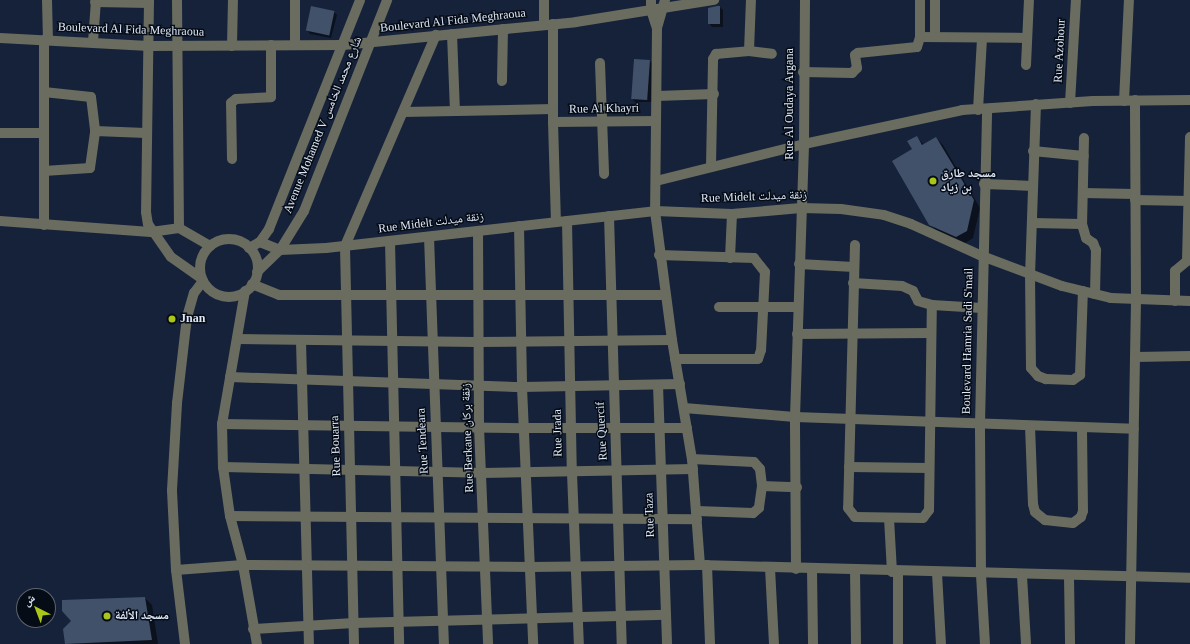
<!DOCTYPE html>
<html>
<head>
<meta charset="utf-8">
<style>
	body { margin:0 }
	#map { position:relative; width:1190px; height:644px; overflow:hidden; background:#152239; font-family:"Times New Roman","Noto Naskh Arabic",serif }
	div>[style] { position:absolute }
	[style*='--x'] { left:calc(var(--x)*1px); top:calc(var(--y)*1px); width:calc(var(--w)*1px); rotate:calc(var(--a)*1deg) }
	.shadow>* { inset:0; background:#0007 }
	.building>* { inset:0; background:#41516a; transform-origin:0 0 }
	.minor>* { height:10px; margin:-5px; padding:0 5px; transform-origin:5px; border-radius:5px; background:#696c5f }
	.minor>.ring { margin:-5px; padding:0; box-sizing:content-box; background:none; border:10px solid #696c5f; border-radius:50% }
	.dots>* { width:11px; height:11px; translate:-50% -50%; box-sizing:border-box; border:2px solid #060c16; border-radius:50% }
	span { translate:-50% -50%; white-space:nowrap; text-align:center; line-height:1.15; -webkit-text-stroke:3px #060c16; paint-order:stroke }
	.street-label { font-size:12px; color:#dee7f7 }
	.poi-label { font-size:12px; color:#dee7f7; font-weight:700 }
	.left { translate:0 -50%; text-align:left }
	.north { position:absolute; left:16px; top:588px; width:40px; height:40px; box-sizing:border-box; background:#060c16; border:1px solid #5c6470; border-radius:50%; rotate:318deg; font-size:11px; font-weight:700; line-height:16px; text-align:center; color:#dee7f7 }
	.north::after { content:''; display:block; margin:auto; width:14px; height:18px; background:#aac719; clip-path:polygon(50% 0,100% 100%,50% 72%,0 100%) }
</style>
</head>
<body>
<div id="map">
	<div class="shadow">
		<div style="clip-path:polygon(720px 7px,723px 10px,723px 27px,712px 27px,709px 23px)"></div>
		<div style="clip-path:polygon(333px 11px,337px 15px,331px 38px,310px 34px,307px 30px)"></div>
		<div style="clip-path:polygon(650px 61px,653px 64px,652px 102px,635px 102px,632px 98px)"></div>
		<div style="clip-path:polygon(917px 137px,924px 145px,936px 138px,943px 145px,980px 208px,973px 238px,964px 244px,938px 232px,930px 224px,913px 149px)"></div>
		<div style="clip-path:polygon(145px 598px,152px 605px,158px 644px,66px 644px,64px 629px)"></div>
	</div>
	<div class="building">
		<div style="left:311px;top:6px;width:24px;height:25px;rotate:12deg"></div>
		<div style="clip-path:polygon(717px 6px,720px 6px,720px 24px,708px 24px,708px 8px)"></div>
		<div style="left:634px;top:59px;width:16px;height:40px;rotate:4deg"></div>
		<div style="clip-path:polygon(917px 136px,922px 145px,936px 137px,974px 200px,967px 231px,956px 237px,929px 225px,892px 161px,912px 149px,907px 141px)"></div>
		<div style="clip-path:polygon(145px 597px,152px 640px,65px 644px,63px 629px,71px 621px,62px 611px,62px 600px)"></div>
	</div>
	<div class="minor">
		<div style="--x:47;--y:0;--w:40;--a:88.6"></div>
		<div style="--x:149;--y:0;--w:212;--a:90.8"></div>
		<div style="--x:146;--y:212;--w:12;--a:81"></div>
		<div style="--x:148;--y:224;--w:40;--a:55.1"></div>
		<div style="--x:171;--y:257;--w:38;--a:35"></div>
		<div style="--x:177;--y:0;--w:228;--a:89.5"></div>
		<div style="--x:295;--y:0;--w:44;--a:90"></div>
		<div style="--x:544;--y:0;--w:24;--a:90"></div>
		<div style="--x:651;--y:0;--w:10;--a:90"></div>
		<div style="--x:651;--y:10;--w:19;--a:72"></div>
		<div style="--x:665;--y:0;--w:29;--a:106"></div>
		<div style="--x:657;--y:28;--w:183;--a:90.6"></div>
		<div style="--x:655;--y:211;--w:130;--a:82.5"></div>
		<div style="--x:672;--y:340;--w:121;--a:80.5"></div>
		<div style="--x:692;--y:459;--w:106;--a:85.7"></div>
		<div style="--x:935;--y:0;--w:37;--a:90"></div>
		<div style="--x:95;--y:2;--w:54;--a:1.1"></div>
		<div style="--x:553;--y:24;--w:98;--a:90"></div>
		<div style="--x:553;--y:122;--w:100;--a:88.3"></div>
		<div style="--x:452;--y:34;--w:77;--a:87.8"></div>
		<div style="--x:920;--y:37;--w:107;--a:0.5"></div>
		<div style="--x:0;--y:38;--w:149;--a:3.1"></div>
		<div style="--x:149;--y:46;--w:194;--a:-0.3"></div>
		<div style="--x:343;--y:45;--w:234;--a:-5.6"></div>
		<div style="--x:576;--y:22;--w:140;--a:-9.1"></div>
		<div style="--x:93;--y:42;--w:42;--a:-85.9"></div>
		<div style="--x:232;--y:46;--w:46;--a:-88.8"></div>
		<div style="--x:749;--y:51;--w:51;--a:-87.8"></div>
		<div style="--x:600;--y:63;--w:111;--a:87.9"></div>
		<div style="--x:1026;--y:65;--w:65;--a:-87.4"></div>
		<div style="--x:803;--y:72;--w:49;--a:1.2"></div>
		<div style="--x:852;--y:73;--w:7;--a:-45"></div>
		<div style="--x:857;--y:68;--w:13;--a:-99"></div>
		<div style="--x:855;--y:55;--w:4;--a:-34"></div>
		<div style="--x:858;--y:53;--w:59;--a:-5.8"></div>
		<div style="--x:917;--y:47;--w:10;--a:-73"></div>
		<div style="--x:920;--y:37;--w:37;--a:-90"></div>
		<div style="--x:502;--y:81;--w:52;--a:-88.9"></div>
		<div style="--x:44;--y:92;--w:47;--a:6.1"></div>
		<div style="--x:91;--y:97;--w:34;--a:83"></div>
		<div style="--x:95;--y:131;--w:51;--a:2.2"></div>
		<div style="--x:657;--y:96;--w:57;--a:-2"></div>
		<div style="--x:1124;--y:101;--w:101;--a:-87.2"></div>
		<div style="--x:1070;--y:103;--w:103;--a:-86.7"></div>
		<div style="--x:1036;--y:104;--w:170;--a:92"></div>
		<div style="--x:1030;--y:274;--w:94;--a:89.4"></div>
		<div style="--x:1031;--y:368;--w:11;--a:49"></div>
		<div style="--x:1038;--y:376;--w:9;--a:21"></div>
		<div style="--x:1046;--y:379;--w:27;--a:2"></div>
		<div style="--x:1073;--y:380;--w:9;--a:-36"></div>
		<div style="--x:1080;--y:375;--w:84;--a:-88"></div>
		<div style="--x:978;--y:110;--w:72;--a:-86.8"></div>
		<div style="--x:403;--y:112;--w:150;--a:-1.1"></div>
		<div style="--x:553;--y:122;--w:102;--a:-0.6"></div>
		<div style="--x:0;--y:133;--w:43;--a:0"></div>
		<div style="--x:1084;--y:138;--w:86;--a:91.3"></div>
		<div style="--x:1082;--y:224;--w:15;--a:74"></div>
		<div style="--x:1086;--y:238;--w:9;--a:36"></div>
		<div style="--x:1093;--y:243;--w:8;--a:67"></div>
		<div style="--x:1096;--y:250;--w:44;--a:91.3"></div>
		<div style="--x:1033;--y:151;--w:51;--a:5.6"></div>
		<div style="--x:232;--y:159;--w:56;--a:-91"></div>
		<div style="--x:231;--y:103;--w:6;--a:-39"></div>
		<div style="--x:236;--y:99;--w:35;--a:-3"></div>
		<div style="--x:271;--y:97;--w:52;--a:-90"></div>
		<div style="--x:711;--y:166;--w:107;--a:-88.9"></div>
		<div style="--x:713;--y:59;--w:6;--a:-59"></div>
		<div style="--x:716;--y:54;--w:33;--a:-5"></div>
		<div style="--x:749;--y:51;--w:23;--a:7"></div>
		<div style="--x:44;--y:171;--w:46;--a:-3.7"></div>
		<div style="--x:90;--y:168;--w:37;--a:-82"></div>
		<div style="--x:656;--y:181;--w:153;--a:-14"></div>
		<div style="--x:804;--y:144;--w:162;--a:-12.1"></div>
		<div style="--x:962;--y:110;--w:131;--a:-3.9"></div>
		<div style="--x:1093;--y:101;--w:97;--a:-0.6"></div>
		<div style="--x:984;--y:184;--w:49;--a:2.3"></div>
		<div style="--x:1083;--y:193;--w:52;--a:1.1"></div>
		<div style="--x:1135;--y:200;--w:55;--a:1"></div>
		<div style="--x:609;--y:216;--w:428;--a:88.3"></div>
		<div style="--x:0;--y:221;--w:151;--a:4.2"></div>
		<div style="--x:151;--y:232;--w:28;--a:-8"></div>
		<div style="--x:179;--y:228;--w:36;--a:30"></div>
		<div style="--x:567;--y:221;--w:252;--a:88.9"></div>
		<div style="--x:572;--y:473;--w:171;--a:87.7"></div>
		<div style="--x:1033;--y:223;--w:49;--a:1.2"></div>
		<div style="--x:44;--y:225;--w:185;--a:-90"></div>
		<div style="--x:519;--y:226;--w:161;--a:88.9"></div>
		<div style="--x:522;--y:387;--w:257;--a:87.5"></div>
		<div style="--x:478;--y:231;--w:196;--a:89.7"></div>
		<div style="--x:479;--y:427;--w:217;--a:87.6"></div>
		<div style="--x:429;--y:237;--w:407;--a:87.9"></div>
		<div class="ring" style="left:200px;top:239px;width:48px;height:48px"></div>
		<div style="--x:390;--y:241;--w:403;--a:88.7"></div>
		<div style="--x:260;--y:242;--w:22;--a:22"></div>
		<div style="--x:280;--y:250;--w:46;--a:-2.5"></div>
		<div style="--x:326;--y:248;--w:331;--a:-6.4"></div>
		<div style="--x:655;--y:211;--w:77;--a:2.2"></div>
		<div style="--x:732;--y:214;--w:69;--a:-5"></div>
		<div style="--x:801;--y:208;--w:40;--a:1.4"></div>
		<div style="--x:841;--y:209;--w:43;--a:7.9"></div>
		<div style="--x:884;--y:215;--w:28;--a:18"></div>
		<div style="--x:911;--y:224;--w:78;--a:24.3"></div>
		<div style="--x:982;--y:256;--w:85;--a:20.6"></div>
		<div style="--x:1062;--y:286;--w:50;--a:13.8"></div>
		<div style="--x:1111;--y:298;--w:79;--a:2.2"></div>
		<div style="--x:855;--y:245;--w:263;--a:91.5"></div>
		<div style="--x:848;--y:508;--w:11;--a:52"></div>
		<div style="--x:855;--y:517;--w:68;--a:0.8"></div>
		<div style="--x:923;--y:518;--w:10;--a:-53"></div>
		<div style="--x:929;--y:510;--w:205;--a:-89.2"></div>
		<div style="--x:249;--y:248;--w:13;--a:-29"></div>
		<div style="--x:260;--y:242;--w:16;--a:-55"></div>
		<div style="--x:269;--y:229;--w:246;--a:-68.3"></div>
		<div style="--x:659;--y:255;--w:95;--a:1.8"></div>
		<div style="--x:754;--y:258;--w:18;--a:52"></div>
		<div style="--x:765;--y:272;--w:78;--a:92.9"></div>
		<div style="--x:761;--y:350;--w:9;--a:108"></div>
		<div style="--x:758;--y:359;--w:83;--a:180"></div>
		<div style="--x:730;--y:258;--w:44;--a:-87.4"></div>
		<div style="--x:799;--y:264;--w:55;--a:3.1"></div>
		<div style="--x:257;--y:272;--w:32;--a:-44"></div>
		<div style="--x:280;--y:250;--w:46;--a:-58.4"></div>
		<div style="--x:304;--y:211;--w:227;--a:-68.5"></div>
		<div style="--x:853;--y:283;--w:49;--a:3.5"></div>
		<div style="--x:902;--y:286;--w:12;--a:24"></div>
		<div style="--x:913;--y:291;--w:11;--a:63"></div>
		<div style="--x:918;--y:301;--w:15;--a:16"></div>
		<div style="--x:932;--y:305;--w:50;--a:3.4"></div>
		<div style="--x:252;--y:284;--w:29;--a:22"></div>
		<div style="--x:279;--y:295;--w:386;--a:0"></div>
		<div style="--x:245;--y:291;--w:135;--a:99.8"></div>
		<div style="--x:222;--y:424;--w:43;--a:88.7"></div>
		<div style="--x:223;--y:467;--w:49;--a:81.9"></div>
		<div style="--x:230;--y:516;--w:51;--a:75.1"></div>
		<div style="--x:243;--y:565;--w:80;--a:80"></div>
		<div style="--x:1175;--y:301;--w:30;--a:-90"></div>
		<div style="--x:1175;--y:271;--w:16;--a:-40"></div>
		<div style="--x:1187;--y:261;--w:124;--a:-88.6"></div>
		<div style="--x:719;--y:307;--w:79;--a:0"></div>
		<div style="--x:797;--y:334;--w:134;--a:-0.4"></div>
		<div style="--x:237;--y:339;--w:240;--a:0.7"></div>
		<div style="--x:477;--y:342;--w:195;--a:-0.6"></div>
		<div style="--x:301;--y:341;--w:303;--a:88.5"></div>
		<div style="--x:1135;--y:357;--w:55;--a:-1"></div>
		<div style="--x:230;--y:377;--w:292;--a:2"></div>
		<div style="--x:522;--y:387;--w:158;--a:-1.1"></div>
		<div style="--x:658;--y:385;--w:259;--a:88"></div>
		<div style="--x:684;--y:408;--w:111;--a:4.6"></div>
		<div style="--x:795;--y:417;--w:339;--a:2"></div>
		<div style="--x:222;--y:424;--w:303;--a:0.8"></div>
		<div style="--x:525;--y:428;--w:162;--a:0"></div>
		<div style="--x:1030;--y:426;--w:78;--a:87.8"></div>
		<div style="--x:1033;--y:504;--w:8;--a:76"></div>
		<div style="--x:1035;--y:512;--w:13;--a:39"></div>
		<div style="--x:1045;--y:520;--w:28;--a:6"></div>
		<div style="--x:1073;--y:523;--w:10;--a:-37"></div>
		<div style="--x:1081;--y:517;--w:6;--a:-72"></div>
		<div style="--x:1083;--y:511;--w:84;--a:-90.7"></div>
		<div style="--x:692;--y:459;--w:62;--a:2.8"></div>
		<div style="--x:754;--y:462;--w:9;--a:49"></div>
		<div style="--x:760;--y:469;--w:17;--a:83"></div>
		<div style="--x:762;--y:486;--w:22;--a:98"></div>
		<div style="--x:759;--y:508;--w:8;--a:140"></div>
		<div style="--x:753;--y:513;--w:56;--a:-178"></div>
		<div style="--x:223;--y:467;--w:259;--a:1.3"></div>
		<div style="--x:482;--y:473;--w:211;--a:-1.1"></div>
		<div style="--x:849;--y:467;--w:80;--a:0.7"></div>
		<div style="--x:762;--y:486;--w:35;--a:2"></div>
		<div style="--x:230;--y:516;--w:467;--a:0.4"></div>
		<div style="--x:889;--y:518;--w:54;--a:86.8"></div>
		<div style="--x:707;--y:565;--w:79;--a:87.8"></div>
		<div style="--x:770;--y:568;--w:76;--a:87"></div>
		<div style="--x:796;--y:569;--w:152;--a:-90.4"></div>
		<div style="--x:795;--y:417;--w:273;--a:-88.1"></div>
		<div style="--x:804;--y:144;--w:144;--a:-89.6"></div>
		<div style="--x:176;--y:570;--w:67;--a:-4.3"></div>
		<div style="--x:243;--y:565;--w:288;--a:0.4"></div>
		<div style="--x:531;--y:567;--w:169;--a:-0.7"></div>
		<div style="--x:700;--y:565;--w:490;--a:1.5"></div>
		<div style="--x:812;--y:570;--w:74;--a:89.2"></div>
		<div style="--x:855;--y:571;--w:73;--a:89.2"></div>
		<div style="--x:937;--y:573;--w:71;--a:86.8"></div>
		<div style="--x:1022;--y:576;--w:68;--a:86.6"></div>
		<div style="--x:1069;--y:577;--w:67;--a:89.1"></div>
		<div style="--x:253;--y:629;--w:101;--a:-3.4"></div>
		<div style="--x:354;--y:623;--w:312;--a:-1.5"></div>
		<div style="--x:185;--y:644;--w:75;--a:-96.9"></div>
		<div style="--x:176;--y:570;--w:80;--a:-92.9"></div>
		<div style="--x:172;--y:490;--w:87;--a:-86.7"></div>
		<div style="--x:177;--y:403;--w:87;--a:-83.4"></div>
		<div style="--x:187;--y:317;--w:25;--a:-74"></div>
		<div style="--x:194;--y:293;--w:15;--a:-53"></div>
		<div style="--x:354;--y:644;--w:398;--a:-91.3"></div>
		<div style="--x:345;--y:246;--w:230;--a:-66.7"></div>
		<div style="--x:898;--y:644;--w:72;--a:-90"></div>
		<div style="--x:985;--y:644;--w:70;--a:-93.3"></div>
		<div style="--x:981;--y:574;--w:150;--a:-90.4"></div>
		<div style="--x:980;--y:424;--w:315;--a:-88.7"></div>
		<div style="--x:1130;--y:644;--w:345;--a:-89"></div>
		<div style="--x:1136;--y:299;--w:199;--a:-90.3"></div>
	</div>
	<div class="dots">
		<div style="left:933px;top:181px;background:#aac719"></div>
		<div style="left:172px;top:319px;background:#aac719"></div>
		<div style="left:107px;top:616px;background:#aac719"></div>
	</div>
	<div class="street-label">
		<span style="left:453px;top:21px;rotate:-6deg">Boulevard Al Fida Meghraoua</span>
		<span style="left:131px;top:30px;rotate:2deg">Boulevard Al Fida Meghraoua</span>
		<span style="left:1060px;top:51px;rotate:-87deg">Rue Azohour</span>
		<span style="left:790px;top:104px;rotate:-90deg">Rue Al Oudaya Argana</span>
		<span style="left:604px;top:109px;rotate:-1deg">Rue Al Khayri</span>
		<span style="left:323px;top:125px;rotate:-68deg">Avenue Mohamed V شارع محمد الخامس</span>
		<span style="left:754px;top:197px;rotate:-2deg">Rue Midelt زنقة ميدلت</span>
		<span style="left:431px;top:223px;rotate:-7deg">Rue Midelt زنقة ميدلت</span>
		<span style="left:968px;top:341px;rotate:-89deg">Boulevard Hamria Sadi S'mail</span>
		<span style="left:602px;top:431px;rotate:-93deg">Rue Quercif</span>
		<span style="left:558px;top:433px;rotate:-91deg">Rue Jrada</span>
		<span style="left:468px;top:438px;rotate:-92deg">Rue Berkane زنقة بركان</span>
		<span style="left:423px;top:441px;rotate:-93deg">Rue Tendeara</span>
		<span style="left:336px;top:446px;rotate:-92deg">Rue Bouarra</span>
		<span style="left:650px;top:515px;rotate:-92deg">Rue Taza</span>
	</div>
	<div class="poi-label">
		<span class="left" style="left:941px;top:181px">مسجد طارق<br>بن زياد</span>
		<span class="left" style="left:180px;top:319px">Jnan</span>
		<span class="left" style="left:115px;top:616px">مسجد الألفة</span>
	</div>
	<div class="north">ش</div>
</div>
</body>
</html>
